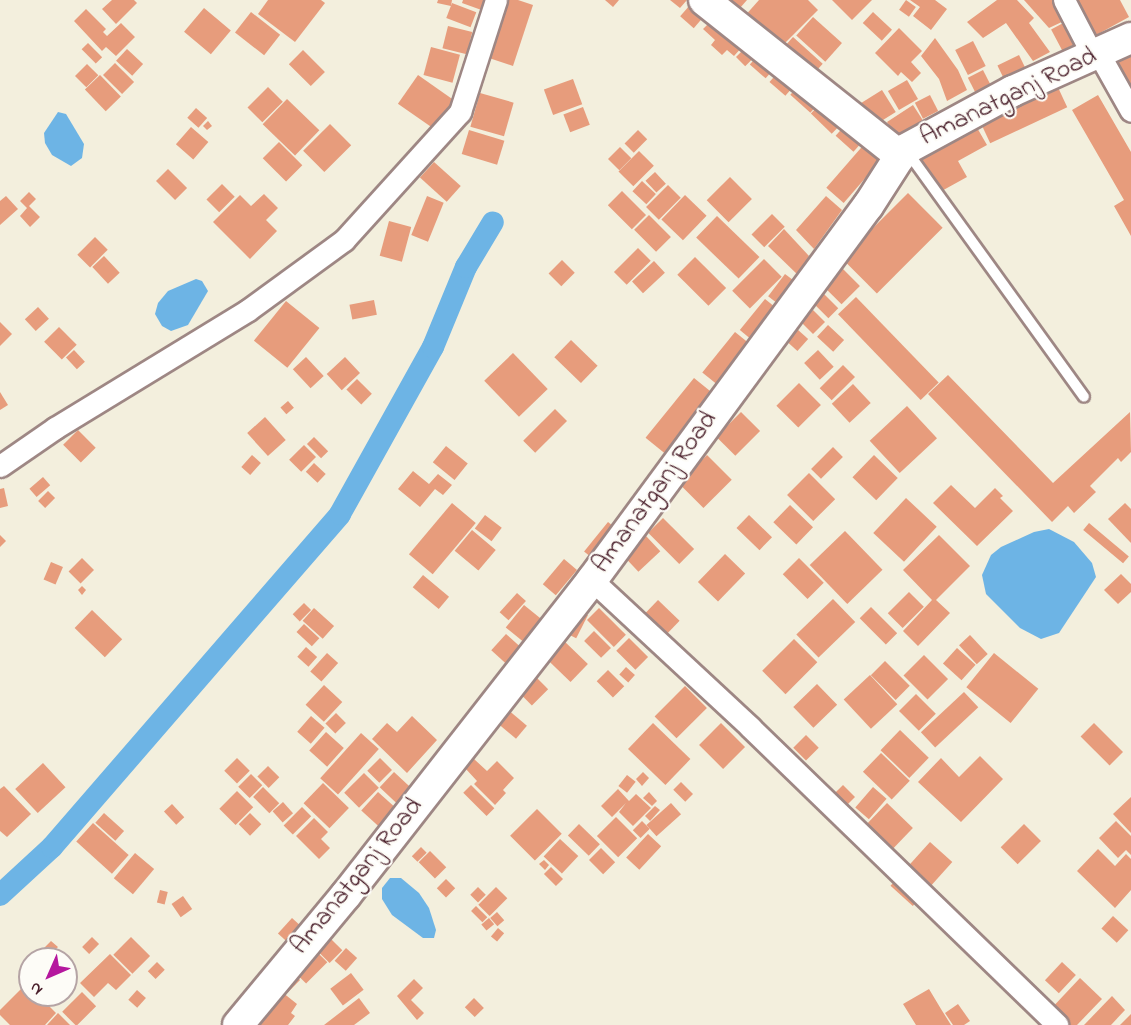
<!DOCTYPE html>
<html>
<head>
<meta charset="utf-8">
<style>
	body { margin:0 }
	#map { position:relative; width:1131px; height:1025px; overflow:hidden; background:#f3efdd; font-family:"Indie Flower",sans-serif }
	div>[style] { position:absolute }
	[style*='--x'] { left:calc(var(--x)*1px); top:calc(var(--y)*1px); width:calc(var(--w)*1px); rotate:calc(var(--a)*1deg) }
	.water>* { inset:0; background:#6db4e5 }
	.canal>* { height:22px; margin:-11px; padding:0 11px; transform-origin:11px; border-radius:11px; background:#6db4e5 }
	.building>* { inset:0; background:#e79c7c; transform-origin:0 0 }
	.roads { filter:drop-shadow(2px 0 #9e8784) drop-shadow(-2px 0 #9e8784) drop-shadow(0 2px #9e8784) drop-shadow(0 -2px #9e8784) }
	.service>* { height:10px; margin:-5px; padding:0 5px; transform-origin:5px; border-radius:5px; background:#fff }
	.minor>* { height:21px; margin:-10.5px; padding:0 10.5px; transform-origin:10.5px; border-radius:10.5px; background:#fff }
	.secondary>* { height:30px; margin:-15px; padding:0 15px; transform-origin:15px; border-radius:15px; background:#fff }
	span { translate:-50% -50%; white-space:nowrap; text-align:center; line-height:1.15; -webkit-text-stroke:4.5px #fdfcf7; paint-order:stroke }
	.street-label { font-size:26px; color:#4a1f2b }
	.north { position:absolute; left:18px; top:947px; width:60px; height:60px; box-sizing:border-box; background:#fdfcf7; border:2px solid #b5a4a5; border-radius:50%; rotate:225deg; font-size:16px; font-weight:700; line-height:24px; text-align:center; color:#4a1f2b }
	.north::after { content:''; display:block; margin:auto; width:21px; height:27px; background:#b5179e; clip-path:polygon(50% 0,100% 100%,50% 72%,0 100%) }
</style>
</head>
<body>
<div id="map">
	<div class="water">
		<div style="clip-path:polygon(58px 112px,66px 114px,84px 144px,82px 158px,71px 166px,52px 155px,45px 143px,44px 133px)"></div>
		<div style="clip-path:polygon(196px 279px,202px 281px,208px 291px,188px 325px,171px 331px,162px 326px,155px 314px,158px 303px,168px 291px)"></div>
		<div style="clip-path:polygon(1049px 529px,1074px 542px,1092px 563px,1096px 577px,1059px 633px,1041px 639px,1020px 628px,986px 594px,982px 575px,991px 555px,1001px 547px,1034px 532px)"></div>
		<div style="clip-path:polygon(390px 878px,401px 878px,419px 893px,429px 908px,436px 930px,434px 938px,423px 938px,392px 915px,382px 899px,382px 888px)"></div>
	</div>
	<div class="canal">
		<div style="--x:0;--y:895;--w:71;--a:-42.7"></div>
		<div style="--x:52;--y:847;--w:440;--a:-49.1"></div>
		<div style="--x:340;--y:514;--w:191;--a:-60.9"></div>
		<div style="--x:433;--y:347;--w:87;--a:-67.6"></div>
		<div style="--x:466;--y:267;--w:52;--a:-59"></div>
	</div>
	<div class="building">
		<div style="clip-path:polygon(112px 0,134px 0,137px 3px,116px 24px,102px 9px)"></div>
		<div style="clip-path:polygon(268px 0,321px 0,325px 3px,295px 42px,258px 14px)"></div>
		<div style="clip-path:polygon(438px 0,452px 0,451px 6px,437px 3px)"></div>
		<div style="clip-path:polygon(463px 0,491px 0,487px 12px,462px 3px)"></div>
		<div style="clip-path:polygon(501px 0,518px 0,533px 5px,513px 66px,483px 56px)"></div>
		<div style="clip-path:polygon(605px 0,619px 0,613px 7px)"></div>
		<div style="clip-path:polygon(670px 0,687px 0,680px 8px)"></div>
		<div style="clip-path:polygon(715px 0,747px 0,733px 16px)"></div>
		<div style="clip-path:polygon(759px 0,808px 0,818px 10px,780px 48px,743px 18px)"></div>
		<div style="clip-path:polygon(832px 0,872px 0,852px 20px)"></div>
		<div style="left:906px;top:0;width:12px;height:12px;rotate:35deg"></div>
		<div style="clip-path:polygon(910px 0,935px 0,947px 9px,931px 30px,913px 16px,920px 7px)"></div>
		<div style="clip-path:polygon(997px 0,1017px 0,1034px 18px,1029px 23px,1050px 52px,1033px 61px,1006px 23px,983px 38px,967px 22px)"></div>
		<div style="clip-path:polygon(1024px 0,1056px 0,1066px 20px,1049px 28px)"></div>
		<div style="clip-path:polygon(1068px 0,1120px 0,1129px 17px,1089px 39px)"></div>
		<div style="left:452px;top:3px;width:26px;height:16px;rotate:21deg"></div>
		<div style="left:690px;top:5px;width:18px;height:15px;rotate:41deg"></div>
		<div style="left:204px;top:8px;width:35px;height:31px;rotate:40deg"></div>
		<div style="clip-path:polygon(86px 9px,106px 29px,103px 32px,107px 36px,121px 23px,135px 37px,116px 56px,106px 47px,102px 51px,74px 21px)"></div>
		<div style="left:251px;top:12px;width:37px;height:26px;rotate:38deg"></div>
		<div style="left:873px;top:12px;width:26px;height:15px;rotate:43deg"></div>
		<div style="left:813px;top:17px;width:39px;height:25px;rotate:42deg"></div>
		<div style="clip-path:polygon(713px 19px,743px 46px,734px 56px,727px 50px,722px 55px,711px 45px,715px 40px,703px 29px)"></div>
		<div style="left:1067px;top:21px;width:24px;height:18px;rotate:62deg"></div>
		<div style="left:448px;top:26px;width:25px;height:23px;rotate:14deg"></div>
		<div style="clip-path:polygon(899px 28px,922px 51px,911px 62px,921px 73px,912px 82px,901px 72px,898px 76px,875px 53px)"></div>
		<div style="left:793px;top:37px;width:40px;height:15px;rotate:42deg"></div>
		<div style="clip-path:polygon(935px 38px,958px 70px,967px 90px,947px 101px,939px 79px,921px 56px)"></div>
		<div style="left:973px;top:41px;width:28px;height:20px;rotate:63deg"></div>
		<div style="left:88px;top:43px;width:20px;height:9px;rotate:45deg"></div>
		<div style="left:748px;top:45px;width:13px;height:17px;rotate:45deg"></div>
		<div style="left:431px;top:47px;width:30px;height:29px;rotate:15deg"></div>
		<div style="left:127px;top:49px;width:22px;height:16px;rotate:43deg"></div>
		<div style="left:303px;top:50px;width:31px;height:20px;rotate:45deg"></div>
		<div style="clip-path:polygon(1131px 50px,1131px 85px,1121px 90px,1108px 62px)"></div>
		<div style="left:759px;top:54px;width:21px;height:14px;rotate:41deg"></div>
		<div style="left:1019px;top:55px;width:25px;height:24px;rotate:64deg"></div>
		<div style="left:115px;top:63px;width:27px;height:17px;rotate:45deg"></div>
		<div style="left:87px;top:64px;width:16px;height:17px;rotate:45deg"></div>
		<div style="left:780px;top:70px;width:21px;height:16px;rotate:41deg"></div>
		<div style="left:983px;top:70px;width:16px;height:17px;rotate:63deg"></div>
		<div style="left:100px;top:75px;width:30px;height:21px;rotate:46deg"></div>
		<div style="left:418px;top:75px;width:50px;height:35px;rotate:35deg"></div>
		<div style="left:573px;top:79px;width:27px;height:31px;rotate:70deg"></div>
		<div style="left:907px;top:80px;width:22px;height:22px;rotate:60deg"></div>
		<div style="left:1055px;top:81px;width:29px;height:85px;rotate:65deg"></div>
		<div style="left:799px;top:85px;width:27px;height:13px;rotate:42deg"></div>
		<div style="left:268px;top:87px;width:21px;height:29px;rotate:45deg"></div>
		<div style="left:882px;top:90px;width:26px;height:25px;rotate:58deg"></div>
		<div style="left:480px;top:93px;width:35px;height:35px;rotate:16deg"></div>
		<div style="left:930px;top:95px;width:18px;height:17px;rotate:63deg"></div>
		<div style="clip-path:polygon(1098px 95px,1131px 152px,1131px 236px,1114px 206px,1124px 200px,1072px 110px)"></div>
		<div style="left:287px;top:99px;width:45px;height:35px;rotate:44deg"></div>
		<div style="left:822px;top:102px;width:29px;height:16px;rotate:44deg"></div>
		<div style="left:913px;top:105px;width:24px;height:31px;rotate:57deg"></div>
		<div style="left:583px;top:107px;width:19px;height:21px;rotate:69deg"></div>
		<div style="left:196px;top:108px;width:15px;height:13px;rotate:42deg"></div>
		<div style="clip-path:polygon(208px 121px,212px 126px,207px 130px,203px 126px)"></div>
		<div style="left:847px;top:123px;width:24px;height:17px;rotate:42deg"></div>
		<div style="left:330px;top:124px;width:30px;height:38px;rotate:45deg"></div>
		<div style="clip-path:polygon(976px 126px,987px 145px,958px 161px,967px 177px,938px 193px,918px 157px)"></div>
		<div style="left:191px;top:127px;width:23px;height:23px;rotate:41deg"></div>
		<div style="left:469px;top:130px;width:37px;height:25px;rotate:17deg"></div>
		<div style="left:638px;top:130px;width:13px;height:19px;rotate:45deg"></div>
		<div style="left:867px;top:141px;width:23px;height:62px;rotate:41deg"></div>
		<div style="left:279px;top:142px;width:33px;height:23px;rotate:45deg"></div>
		<div style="left:620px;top:147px;width:16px;height:17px;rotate:45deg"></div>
		<div style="left:639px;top:151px;width:21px;height:29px;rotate:45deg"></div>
		<div style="left:434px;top:162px;width:36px;height:21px;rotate:42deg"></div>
		<div style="left:168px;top:169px;width:27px;height:17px;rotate:45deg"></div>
		<div style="left:655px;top:172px;width:16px;height:13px;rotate:47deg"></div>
		<div style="left:730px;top:177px;width:31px;height:33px;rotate:45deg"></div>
		<div style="left:642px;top:181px;width:19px;height:14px;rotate:43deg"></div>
		<div style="left:222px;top:184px;width:18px;height:22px;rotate:45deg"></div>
		<div style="left:668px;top:185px;width:18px;height:31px;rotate:45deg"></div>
		<div style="left:622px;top:191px;width:34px;height:20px;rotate:45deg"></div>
		<div style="clip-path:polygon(29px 192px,36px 199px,29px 206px,40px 217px,30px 227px,20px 216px,27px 208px,20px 201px)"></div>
		<div style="left:908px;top:193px;width:49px;height:93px;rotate:45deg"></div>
		<div style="clip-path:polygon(264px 194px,278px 208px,266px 220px,277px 231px,250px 259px,213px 222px,240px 195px,251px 206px)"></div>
		<div style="left:685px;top:195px;width:30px;height:34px;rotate:44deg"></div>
		<div style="clip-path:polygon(6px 196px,18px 209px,0 225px,0 201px)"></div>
		<div style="left:427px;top:196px;width:18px;height:42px;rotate:22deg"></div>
		<div style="clip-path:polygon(826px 196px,842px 210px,814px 249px,796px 230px)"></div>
		<div style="left:772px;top:214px;width:18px;height:29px;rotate:45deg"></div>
		<div style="left:649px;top:215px;width:31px;height:21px;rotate:45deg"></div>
		<div style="left:717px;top:216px;width:59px;height:30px;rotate:44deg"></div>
		<div style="left:389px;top:221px;width:23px;height:36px;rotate:15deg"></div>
		<div style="clip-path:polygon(784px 229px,809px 256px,800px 277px,768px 246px)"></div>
		<div style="left:95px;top:237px;width:18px;height:25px;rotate:45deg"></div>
		<div style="left:638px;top:248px;width:18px;height:34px;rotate:45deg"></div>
		<div style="left:104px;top:256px;width:23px;height:16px;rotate:47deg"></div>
		<div style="left:695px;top:257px;width:44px;height:25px;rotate:45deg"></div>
		<div style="left:764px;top:259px;width:25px;height:45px;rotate:45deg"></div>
		<div style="left:562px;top:260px;width:18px;height:19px;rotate:45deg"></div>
		<div style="left:654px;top:261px;width:16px;height:30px;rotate:47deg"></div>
		<div style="left:838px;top:264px;width:31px;height:26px;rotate:45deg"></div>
		<div style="left:785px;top:274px;width:15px;height:28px;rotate:37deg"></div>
		<div style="left:822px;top:292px;width:23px;height:14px;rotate:45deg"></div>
		<div style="left:856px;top:297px;width:119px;height:25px;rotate:46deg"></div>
		<div style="left:765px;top:299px;width:14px;height:40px;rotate:39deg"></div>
		<div style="left:374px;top:300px;width:15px;height:25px;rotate:79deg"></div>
		<div style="left:286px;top:301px;width:43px;height:51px;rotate:39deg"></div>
		<div style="left:38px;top:307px;width:16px;height:18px;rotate:47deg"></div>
		<div style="left:813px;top:310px;width:17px;height:17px;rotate:45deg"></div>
		<div style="clip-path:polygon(0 322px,12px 334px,0 346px)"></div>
		<div style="left:828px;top:325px;width:22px;height:16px;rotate:43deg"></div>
		<div style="left:59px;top:327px;width:25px;height:21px;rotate:45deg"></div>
		<div style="left:797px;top:329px;width:15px;height:16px;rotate:42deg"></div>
		<div style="left:735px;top:332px;width:22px;height:52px;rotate:39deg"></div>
		<div style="left:571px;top:340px;width:37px;height:24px;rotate:44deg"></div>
		<div style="left:74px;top:350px;width:16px;height:11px;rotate:47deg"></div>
		<div style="left:818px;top:350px;width:23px;height:19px;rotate:47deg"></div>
		<div style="left:513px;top:353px;width:50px;height:40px;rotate:46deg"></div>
		<div style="left:306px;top:357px;width:26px;height:18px;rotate:47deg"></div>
		<div style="left:345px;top:357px;width:22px;height:25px;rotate:47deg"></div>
		<div style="left:843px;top:365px;width:17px;height:33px;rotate:45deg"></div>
		<div style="clip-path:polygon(948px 375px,1053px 483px,1130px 412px,1131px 452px,1121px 462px,1118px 458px,1090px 486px,1096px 492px,1074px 513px,1068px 506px,1052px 522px,928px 394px)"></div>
		<div style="left:694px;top:378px;width:27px;height:77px;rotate:39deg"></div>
		<div style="left:357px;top:379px;width:21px;height:15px;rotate:45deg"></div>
		<div style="left:799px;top:383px;width:31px;height:32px;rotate:45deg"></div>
		<div style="left:853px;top:384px;width:26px;height:29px;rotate:47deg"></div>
		<div style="clip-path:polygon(0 392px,8px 405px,0 410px)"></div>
		<div style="left:288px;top:401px;width:9px;height:10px;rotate:49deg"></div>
		<div style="left:907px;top:406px;width:44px;height:51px;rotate:47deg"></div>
		<div style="left:555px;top:409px;width:17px;height:45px;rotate:45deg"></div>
		<div style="left:741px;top:412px;width:27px;height:35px;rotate:45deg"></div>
		<div style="left:265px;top:417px;width:31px;height:24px;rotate:48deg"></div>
		<div style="left:78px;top:430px;width:25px;height:21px;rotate:45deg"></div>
		<div style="left:314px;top:437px;width:20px;height:10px;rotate:45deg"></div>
		<div style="left:304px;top:445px;width:17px;height:21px;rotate:45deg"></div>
		<div style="left:446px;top:446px;width:28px;height:21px;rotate:39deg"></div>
		<div style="left:833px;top:447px;width:14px;height:31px;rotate:45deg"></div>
		<div style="left:252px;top:455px;width:12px;height:16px;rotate:42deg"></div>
		<div style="left:707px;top:455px;width:35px;height:40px;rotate:45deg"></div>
		<div style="left:874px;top:455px;width:33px;height:31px;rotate:44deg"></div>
		<div style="left:314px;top:463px;width:16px;height:12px;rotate:43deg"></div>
		<div style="clip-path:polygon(413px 471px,429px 484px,438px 474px,452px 485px,443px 495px,435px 489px,420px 507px,398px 489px)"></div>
		<div style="left:809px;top:473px;width:37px;height:31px;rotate:45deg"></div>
		<div style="left:43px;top:477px;width:11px;height:18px;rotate:49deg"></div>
		<div style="clip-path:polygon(951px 485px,975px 508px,995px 488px,1003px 496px,1000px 498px,1013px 511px,977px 546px,933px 503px)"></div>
		<div style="clip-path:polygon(4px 488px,8px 506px,0 508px,0 489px)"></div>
		<div style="left:48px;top:491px;width:10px;height:14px;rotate:45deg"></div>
		<div style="left:906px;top:498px;width:42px;height:48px;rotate:43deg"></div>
		<div style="left:452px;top:503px;width:31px;height:67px;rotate:40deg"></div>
		<div style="clip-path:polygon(1125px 503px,1131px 509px,1131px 543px,1108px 519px)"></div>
		<div style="left:790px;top:505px;width:32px;height:24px;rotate:44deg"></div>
		<div style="left:485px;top:515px;width:21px;height:17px;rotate:37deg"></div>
		<div style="left:749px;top:515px;width:32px;height:18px;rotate:44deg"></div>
		<div style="left:663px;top:518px;width:44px;height:21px;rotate:45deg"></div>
		<div style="left:608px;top:522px;width:21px;height:38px;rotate:39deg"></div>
		<div style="left:1089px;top:523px;width:52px;height:9px;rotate:40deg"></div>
		<div style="left:472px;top:530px;width:31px;height:27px;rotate:40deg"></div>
		<div style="left:845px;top:531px;width:54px;height:49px;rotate:46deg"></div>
		<div style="clip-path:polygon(0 535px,6px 541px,0 547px)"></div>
		<div style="clip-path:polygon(939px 535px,970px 566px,936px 600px,950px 613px,918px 646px,903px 631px,932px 600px,903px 570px)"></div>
		<div style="left:646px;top:536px;width:21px;height:30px;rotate:47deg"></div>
		<div style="left:725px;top:554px;width:28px;height:39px;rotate:44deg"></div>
		<div style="left:82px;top:558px;width:17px;height:19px;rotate:45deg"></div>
		<div style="left:799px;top:558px;width:35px;height:23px;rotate:45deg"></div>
		<div style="left:564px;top:559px;width:17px;height:33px;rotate:40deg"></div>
		<div style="left:51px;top:562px;width:13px;height:19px;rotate:23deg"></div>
		<div style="clip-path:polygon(1121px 574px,1131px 584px,1131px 592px,1118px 604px,1104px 590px)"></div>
		<div style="left:423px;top:575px;width:34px;height:16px;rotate:40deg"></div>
		<div style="clip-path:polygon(82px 586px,86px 590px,82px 595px,78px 590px)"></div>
		<div style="left:909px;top:592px;width:21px;height:30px;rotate:45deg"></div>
		<div style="left:517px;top:593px;width:12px;height:26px;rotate:42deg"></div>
		<div style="left:833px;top:599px;width:32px;height:51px;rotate:46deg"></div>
		<div style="left:658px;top:600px;width:30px;height:18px;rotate:44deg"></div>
		<div style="left:304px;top:603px;width:10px;height:16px;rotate:45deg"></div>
		<div style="left:524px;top:605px;width:27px;height:29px;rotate:39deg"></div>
		<div style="left:871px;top:607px;width:37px;height:16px;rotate:45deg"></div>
		<div style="left:314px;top:608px;width:27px;height:17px;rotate:42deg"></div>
		<div style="left:599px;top:608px;width:38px;height:17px;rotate:45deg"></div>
		<div style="left:92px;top:610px;width:42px;height:25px;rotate:44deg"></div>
		<div style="left:580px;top:611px;width:9px;height:26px;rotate:27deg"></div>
		<div style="left:304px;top:624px;width:21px;height:11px;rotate:43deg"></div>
		<div style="left:594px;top:631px;width:24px;height:14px;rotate:45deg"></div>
		<div style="left:506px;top:634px;width:27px;height:22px;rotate:42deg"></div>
		<div style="left:970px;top:635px;width:26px;height:15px;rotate:47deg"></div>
		<div style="left:629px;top:638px;width:27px;height:18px;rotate:45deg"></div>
		<div style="left:562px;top:639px;width:36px;height:25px;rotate:44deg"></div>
		<div style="left:794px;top:639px;width:33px;height:45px;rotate:45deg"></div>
		<div style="left:306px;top:647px;width:15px;height:13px;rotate:42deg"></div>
		<div style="left:957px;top:648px;width:25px;height:21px;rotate:42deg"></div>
		<div style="left:327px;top:653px;width:15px;height:25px;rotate:42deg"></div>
		<div style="left:994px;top:653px;width:57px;height:44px;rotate:39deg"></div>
		<div style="left:924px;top:655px;width:34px;height:29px;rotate:45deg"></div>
		<div style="left:885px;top:661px;width:35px;height:20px;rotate:45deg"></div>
		<div style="left:626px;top:667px;width:12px;height:10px;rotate:42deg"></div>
		<div style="left:608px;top:670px;width:23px;height:16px;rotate:45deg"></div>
		<div style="left:534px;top:675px;width:20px;height:23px;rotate:45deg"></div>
		<div style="left:870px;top:675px;width:40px;height:36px;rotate:47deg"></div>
		<div style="left:817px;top:684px;width:29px;height:33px;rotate:46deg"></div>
		<div style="left:324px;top:685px;width:25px;height:27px;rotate:43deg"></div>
		<div style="left:685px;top:686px;width:31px;height:43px;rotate:45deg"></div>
		<div style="left:964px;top:692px;width:21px;height:59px;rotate:47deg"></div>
		<div style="left:916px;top:694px;width:28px;height:24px;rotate:45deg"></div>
		<div style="left:507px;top:709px;width:26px;height:17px;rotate:40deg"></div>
		<div style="left:336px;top:713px;width:14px;height:15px;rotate:45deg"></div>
		<div style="left:311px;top:716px;width:18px;height:21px;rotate:41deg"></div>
		<div style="clip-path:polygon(412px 716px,437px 740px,407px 773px,372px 739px,387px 723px,397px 732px)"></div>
		<div style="left:653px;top:723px;width:52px;height:36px;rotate:44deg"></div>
		<div style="left:721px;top:723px;width:34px;height:31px;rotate:45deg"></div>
		<div style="left:1094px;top:723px;width:41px;height:19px;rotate:45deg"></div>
		<div style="left:900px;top:730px;width:40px;height:28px;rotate:44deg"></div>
		<div style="left:326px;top:732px;width:24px;height:25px;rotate:42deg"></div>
		<div style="left:361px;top:733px;width:24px;height:61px;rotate:42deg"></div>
		<div style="left:806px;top:735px;width:18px;height:18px;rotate:45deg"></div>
		<div style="left:881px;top:753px;width:40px;height:26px;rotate:44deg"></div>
		<div style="clip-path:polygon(980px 756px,1003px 779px,961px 822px,918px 782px,941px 758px,959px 777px)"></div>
		<div style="left:237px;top:758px;width:18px;height:18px;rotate:45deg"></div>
		<div style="left:380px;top:758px;width:17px;height:18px;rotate:45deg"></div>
		<div style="clip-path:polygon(474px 759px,487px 771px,497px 761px,514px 778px,503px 790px,506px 793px,495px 805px,474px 784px,477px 781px,465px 768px)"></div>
		<div style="left:43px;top:763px;width:33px;height:38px;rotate:47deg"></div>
		<div style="left:268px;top:766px;width:16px;height:15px;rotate:45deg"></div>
		<div style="left:394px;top:772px;width:25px;height:21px;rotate:43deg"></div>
		<div style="clip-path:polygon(643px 772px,649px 778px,642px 786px,636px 779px)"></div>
		<div style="left:364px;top:773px;width:21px;height:28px;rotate:45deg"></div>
		<div style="left:251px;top:774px;width:16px;height:18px;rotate:45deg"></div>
		<div style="left:627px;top:775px;width:11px;height:14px;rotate:38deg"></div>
		<div style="left:681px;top:782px;width:17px;height:11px;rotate:45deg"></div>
		<div style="left:323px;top:783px;width:36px;height:28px;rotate:44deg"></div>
		<div style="left:471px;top:785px;width:33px;height:11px;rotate:45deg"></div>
		<div style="left:843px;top:785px;width:17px;height:16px;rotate:45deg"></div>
		<div style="clip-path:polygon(4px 786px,31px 814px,7px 837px,0 831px,0 789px)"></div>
		<div style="left:263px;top:787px;width:23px;height:14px;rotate:45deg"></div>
		<div style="left:873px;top:787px;width:18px;height:27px;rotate:41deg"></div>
		<div style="clip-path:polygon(618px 789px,629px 801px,636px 794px,651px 808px,633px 826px,619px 812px,626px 803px,612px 817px,601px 806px)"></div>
		<div style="left:237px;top:791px;width:23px;height:25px;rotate:45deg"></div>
		<div style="left:378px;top:792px;width:24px;height:25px;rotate:42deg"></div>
		<div style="clip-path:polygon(649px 792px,657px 801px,652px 806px,643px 798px)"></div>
		<div style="clip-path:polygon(1131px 797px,1131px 833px,1113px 814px)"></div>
		<div style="left:283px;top:802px;width:15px;height:14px;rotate:48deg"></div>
		<div style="left:671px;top:803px;width:15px;height:33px;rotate:48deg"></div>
		<div style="left:887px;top:803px;width:36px;height:36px;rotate:44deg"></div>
		<div style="left:172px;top:804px;width:18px;height:11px;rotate:47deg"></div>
		<div style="clip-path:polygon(655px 806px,660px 810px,650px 821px,645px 816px)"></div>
		<div style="left:302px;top:807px;width:13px;height:26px;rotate:45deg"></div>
		<div style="left:537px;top:809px;width:35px;height:38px;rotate:45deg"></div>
		<div style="left:104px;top:813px;width:27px;height:13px;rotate:42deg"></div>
		<div style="left:250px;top:813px;width:16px;height:16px;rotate:45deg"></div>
		<div style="left:616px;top:817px;width:30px;height:27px;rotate:45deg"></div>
		<div style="clip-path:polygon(314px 818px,328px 832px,321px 839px,330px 848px,319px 859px,296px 836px)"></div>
		<div style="left:642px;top:821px;width:11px;height:13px;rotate:45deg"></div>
		<div style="clip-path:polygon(1116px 821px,1131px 836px,1131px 855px,1126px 850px,1118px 858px,1099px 838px)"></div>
		<div style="left:93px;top:823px;width:48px;height:25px;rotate:42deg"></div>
		<div style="left:579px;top:824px;width:29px;height:16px;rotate:44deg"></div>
		<div style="left:1024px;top:824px;width:24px;height:33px;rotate:45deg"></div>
		<div style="left:648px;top:834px;width:18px;height:32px;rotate:43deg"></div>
		<div style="left:560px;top:839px;width:25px;height:24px;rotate:43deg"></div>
		<div style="left:930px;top:842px;width:30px;height:59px;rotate:42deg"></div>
		<div style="left:421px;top:847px;width:8px;height:13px;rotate:45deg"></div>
		<div style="left:601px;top:848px;width:20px;height:17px;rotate:45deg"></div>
		<div style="clip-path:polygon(1098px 849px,1115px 866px,1126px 854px,1131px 859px,1131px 890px,1115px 908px,1077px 871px)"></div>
		<div style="left:430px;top:851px;width:23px;height:16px;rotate:45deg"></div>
		<div style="left:135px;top:853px;width:25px;height:33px;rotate:40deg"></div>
		<div style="clip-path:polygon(544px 860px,549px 865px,545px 870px,539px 864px)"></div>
		<div style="left:551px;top:867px;width:17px;height:10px;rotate:45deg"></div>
		<div style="left:446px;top:879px;width:13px;height:13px;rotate:45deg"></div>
		<div style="left:478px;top:887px;width:11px;height:11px;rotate:45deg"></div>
		<div style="left:496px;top:887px;width:16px;height:25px;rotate:45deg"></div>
		<div style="left:160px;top:890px;width:8px;height:13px;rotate:14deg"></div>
		<div style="left:183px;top:896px;width:16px;height:14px;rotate:55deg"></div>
		<div style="left:476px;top:906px;width:16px;height:7px;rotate:45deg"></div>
		<div style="left:497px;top:912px;width:11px;height:9px;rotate:49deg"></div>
		<div style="left:1113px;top:916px;width:21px;height:17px;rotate:43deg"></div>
		<div style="left:292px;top:918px;width:13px;height:21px;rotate:42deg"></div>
		<div style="left:489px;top:918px;width:8px;height:10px;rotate:50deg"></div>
		<div style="left:498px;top:928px;width:8px;height:11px;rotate:40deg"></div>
		<div style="left:92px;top:937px;width:10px;height:14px;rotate:45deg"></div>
		<div style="left:131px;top:937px;width:27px;height:25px;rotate:45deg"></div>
		<div style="left:331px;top:939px;width:16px;height:18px;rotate:45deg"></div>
		<div style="clip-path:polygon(51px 941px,58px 947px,50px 955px,54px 959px,46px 959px,40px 952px)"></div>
		<div style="left:346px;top:948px;width:15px;height:17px;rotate:42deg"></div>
		<div style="left:316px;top:951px;width:16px;height:30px;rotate:45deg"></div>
		<div style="clip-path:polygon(110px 954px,131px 975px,116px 990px,108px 983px,94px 997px,80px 983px)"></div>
		<div style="left:157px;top:962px;width:11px;height:13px;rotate:45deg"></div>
		<div style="left:1062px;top:962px;width:19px;height:25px;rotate:43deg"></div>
		<div style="left:293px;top:973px;width:10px;height:19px;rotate:45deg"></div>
		<div style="left:351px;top:973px;width:21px;height:26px;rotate:53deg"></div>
		<div style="clip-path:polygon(1080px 978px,1102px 999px,1077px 1025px,1061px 1025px,1048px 1012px)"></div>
		<div style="clip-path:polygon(414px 979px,423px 988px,411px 1000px,424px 1013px,417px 1020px,397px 996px)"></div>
		<div style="clip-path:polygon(26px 984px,30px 987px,30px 995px,38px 995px,56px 1013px,45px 1025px,10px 1025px,0 1015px,0 1010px)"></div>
		<div style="clip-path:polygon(929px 989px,941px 1009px,951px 1025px,916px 1025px,903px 1004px)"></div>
		<div style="left:137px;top:990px;width:12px;height:13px;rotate:42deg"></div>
		<div style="left:82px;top:992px;width:20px;height:28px;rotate:45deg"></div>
		<div style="clip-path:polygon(282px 992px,297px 1004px,291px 1013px,295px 1016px,288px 1025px,256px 1025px)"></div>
		<div style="clip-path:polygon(1112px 996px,1125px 1010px,1111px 1025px,1084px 1025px)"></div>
		<div style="clip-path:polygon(359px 998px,370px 1013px,354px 1025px,324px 1025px)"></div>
		<div style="left:474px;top:998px;width:14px;height:13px;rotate:45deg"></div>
		<div style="clip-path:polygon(958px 1004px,970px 1021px,964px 1025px,953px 1025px,945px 1013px)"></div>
		<div style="clip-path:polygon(58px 1013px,70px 1025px,47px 1025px)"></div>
		<div style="clip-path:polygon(1131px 1014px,1131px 1025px,1120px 1025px)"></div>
	</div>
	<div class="roads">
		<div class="service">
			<div style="--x:906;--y:150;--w:304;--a:54.2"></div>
		</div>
		<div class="minor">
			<div style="--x:1064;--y:0;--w:63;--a:62.6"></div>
			<div style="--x:1099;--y:54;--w:65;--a:60.7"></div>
			<div style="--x:0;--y:466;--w:67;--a:-34.6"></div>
			<div style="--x:55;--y:428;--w:226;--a:-31.4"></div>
			<div style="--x:248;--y:310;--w:119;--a:-36.1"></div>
			<div style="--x:344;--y:240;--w:173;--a:-47.8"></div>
			<div style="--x:460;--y:112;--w:118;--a:-72.2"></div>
			<div style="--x:592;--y:580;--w:216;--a:42.9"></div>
			<div style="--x:750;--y:727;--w:428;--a:44.1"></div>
		</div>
		<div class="secondary">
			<div style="--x:704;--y:0;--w:251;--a:38.5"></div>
			<div style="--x:238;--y:1025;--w:169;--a:-50.3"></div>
			<div style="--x:346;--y:895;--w:400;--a:-52"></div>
			<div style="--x:592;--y:580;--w:465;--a:-53.6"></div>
			<div style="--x:868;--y:206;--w:59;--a:-57.4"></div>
			<div style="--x:900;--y:156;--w:9;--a:-49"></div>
			<div style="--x:906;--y:149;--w:122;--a:-28.5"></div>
			<div style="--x:1013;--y:91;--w:129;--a:-24.2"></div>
		</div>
	</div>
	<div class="street-label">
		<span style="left:1009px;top:98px;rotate:-26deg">Amanatganj Road</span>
		<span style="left:656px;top:493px;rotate:-54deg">Amanatganj Road</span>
		<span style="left:358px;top:877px;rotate:-51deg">Amanatganj Road</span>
	</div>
	<div class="north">N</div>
</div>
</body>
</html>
